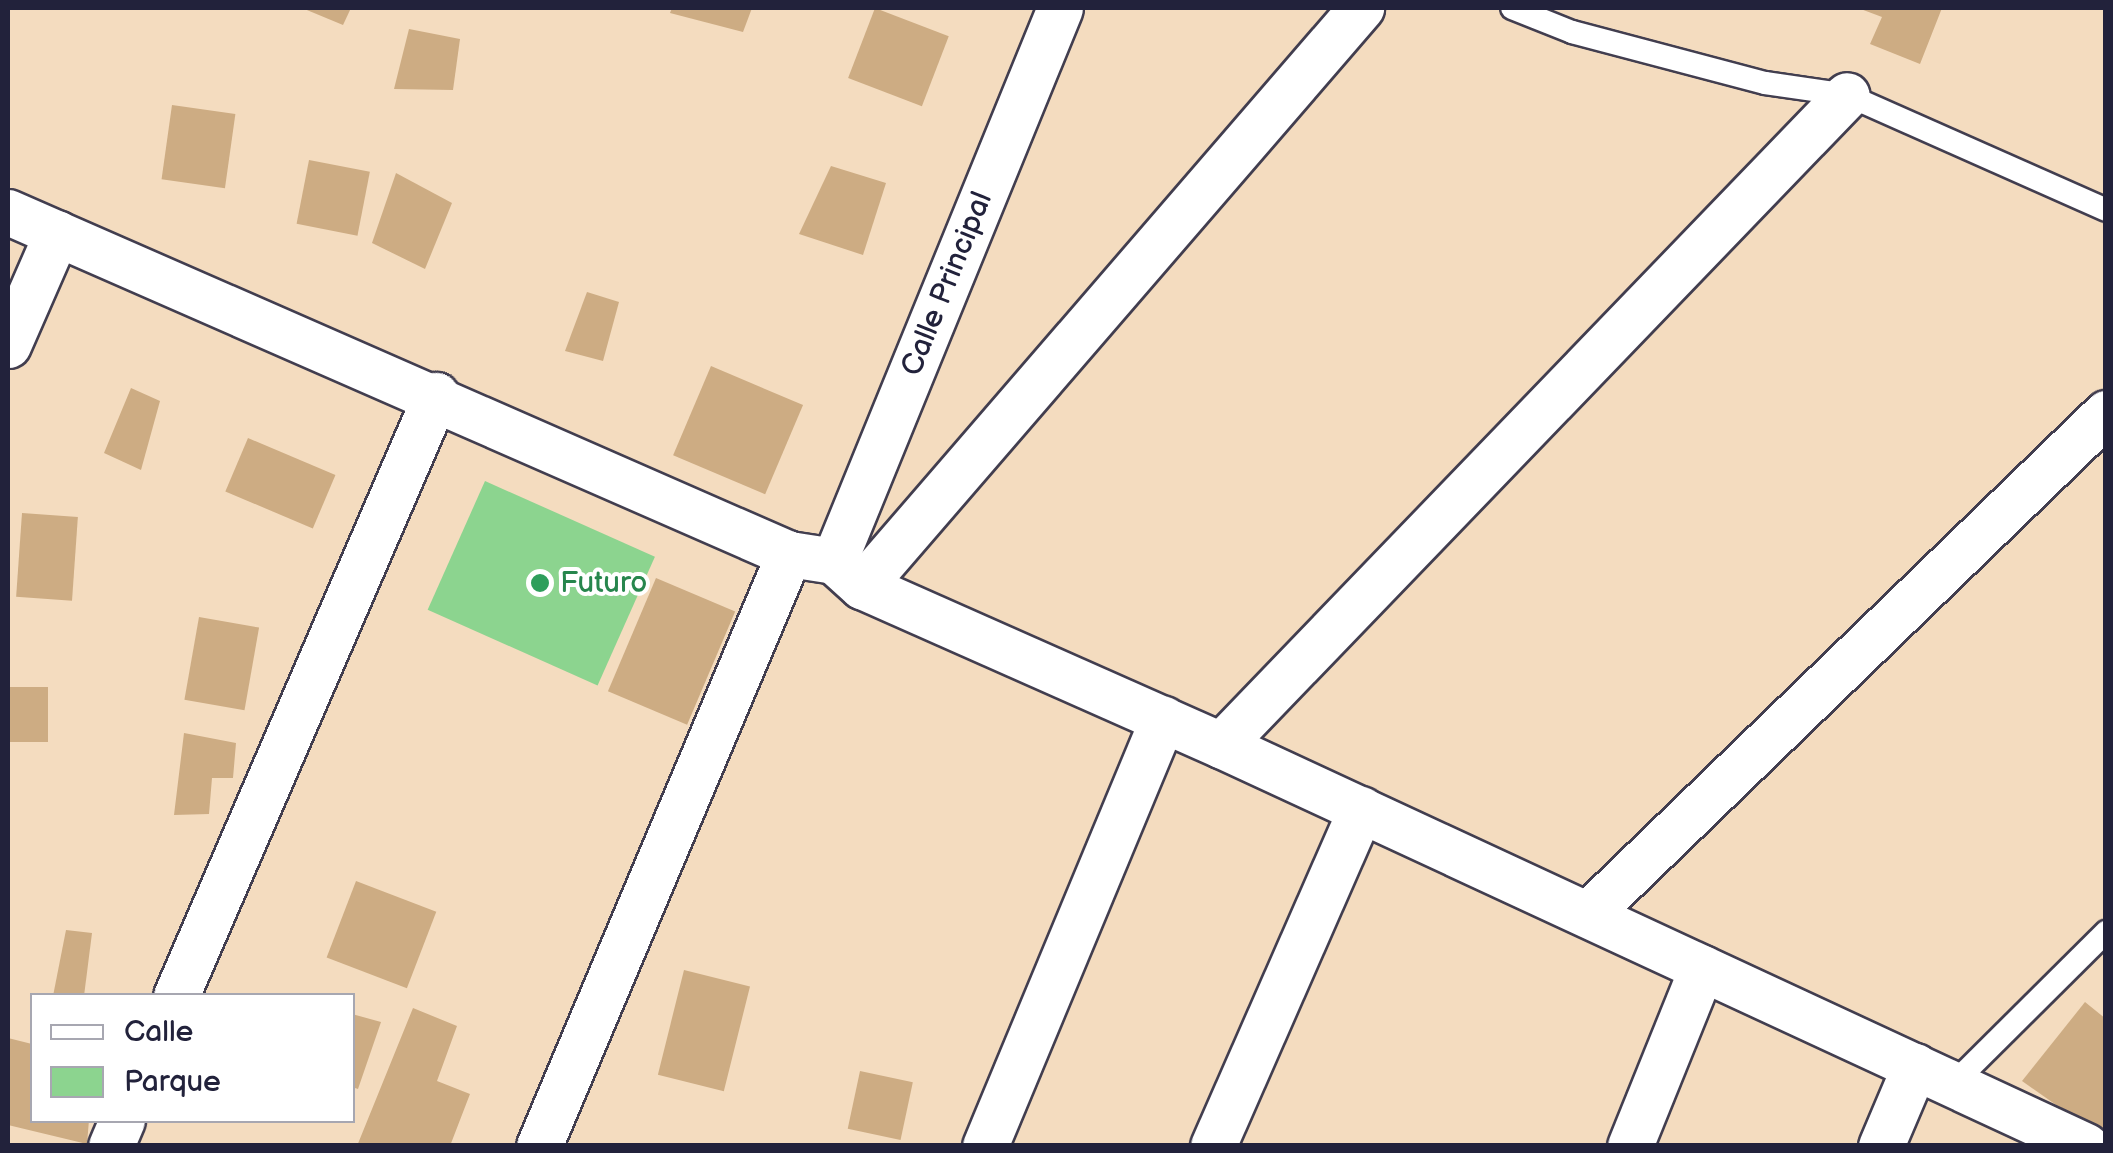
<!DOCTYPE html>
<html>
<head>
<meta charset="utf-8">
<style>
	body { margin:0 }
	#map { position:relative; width:2113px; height:1153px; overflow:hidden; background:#f4dcbf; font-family:"Balsamiq Sans",sans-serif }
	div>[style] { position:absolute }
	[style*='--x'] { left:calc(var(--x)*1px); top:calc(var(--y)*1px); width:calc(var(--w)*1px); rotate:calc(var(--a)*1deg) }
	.green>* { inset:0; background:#8cd48f; transform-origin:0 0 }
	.building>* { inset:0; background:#cdac83; transform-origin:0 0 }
	.roads { filter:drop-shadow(2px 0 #423e4f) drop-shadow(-2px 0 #423e4f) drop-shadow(0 2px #423e4f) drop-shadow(0 -2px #423e4f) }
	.service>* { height:22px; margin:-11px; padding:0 11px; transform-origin:11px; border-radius:11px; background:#fff }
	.minor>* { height:45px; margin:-22.5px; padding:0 22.5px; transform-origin:22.5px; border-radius:22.5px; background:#fff }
	.dots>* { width:28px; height:28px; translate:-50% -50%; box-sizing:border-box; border:5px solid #fff; border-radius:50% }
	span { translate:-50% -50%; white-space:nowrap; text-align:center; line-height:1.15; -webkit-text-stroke:8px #fff; paint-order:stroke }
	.street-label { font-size:30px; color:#22223b }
	.leisure-label { font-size:30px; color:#27864d }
	.left { translate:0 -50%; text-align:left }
	.frame { position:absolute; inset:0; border:10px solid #22223b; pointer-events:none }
	.legend { position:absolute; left:30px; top:993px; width:325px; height:130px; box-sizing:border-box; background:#fff; border:2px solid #a7a7b1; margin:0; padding:12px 18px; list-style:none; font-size:30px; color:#22223b }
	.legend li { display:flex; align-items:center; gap:20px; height:50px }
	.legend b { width:50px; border:2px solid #a7a7b1 }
</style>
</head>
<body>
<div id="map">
	<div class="green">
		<div style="left:485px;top:481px;width:186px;height:141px;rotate:24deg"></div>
	</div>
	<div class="building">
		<div style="clip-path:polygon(302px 8px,351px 8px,343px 25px)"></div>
		<div style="clip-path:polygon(672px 8px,752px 8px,743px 32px,670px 13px)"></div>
		<div style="left:875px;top:8px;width:79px;height:75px;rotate:21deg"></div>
		<div style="clip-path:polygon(1858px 8px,1942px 8px,1920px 64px,1870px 44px,1882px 17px)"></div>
		<div style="clip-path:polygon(409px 29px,460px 39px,453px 90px,394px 89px)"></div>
		<div style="left:172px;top:105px;width:64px;height:75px;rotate:8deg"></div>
		<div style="left:309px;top:160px;width:62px;height:65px;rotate:11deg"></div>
		<div style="clip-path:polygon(831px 166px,886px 183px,863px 255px,799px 234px)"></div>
		<div style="clip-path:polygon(396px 173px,452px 203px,425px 269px,372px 243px)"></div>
		<div style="clip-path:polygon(587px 292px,619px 302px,603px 361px,565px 351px)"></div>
		<div style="left:711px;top:366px;width:100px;height:97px;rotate:23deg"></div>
		<div style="clip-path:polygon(131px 388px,160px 401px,141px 470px,104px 453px)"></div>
		<div style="left:248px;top:438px;width:95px;height:58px;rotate:23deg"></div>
		<div style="left:22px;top:513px;width:56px;height:84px;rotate:4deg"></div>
		<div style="left:656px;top:578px;width:86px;height:123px;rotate:23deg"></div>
		<div style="left:199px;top:617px;width:61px;height:84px;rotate:10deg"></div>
		<div style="left:8px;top:687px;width:40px;height:55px"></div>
		<div style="clip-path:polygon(184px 733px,236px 743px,233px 778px,212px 778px,209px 814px,174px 815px)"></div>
		<div style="left:356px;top:881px;width:86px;height:82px;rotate:21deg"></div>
		<div style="clip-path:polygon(66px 930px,92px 933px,84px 996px,53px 996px)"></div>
		<div style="left:684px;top:970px;width:68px;height:108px;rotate:14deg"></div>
		<div style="clip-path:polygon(2085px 1002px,2106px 1019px,2106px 1140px,2022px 1081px)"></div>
		<div style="clip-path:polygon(413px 1008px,457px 1026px,437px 1081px,470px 1094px,450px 1146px,357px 1146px)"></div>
		<div style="clip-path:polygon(352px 1014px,381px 1022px,358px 1089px,352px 1087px)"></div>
		<div style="clip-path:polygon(8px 1038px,32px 1044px,32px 1120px,89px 1120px,87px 1144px,8px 1125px)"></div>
		<div style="left:860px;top:1071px;width:54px;height:59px;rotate:12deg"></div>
	</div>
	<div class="roads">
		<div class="service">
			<div style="--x:1512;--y:8;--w:65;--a:21.8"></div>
			<div style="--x:1572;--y:32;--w:200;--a:14.8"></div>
			<div style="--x:1765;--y:83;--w:83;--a:8.3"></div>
			<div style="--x:1847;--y:95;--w:283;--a:23.9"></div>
			<div style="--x:1953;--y:1084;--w:216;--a:-44.8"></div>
		</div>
		<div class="minor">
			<div style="--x:8;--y:212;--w:853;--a:23.65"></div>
			<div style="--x:789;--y:554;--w:46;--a:8.8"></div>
			<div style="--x:834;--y:561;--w:38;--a:42"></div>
			<div style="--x:862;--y:586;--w:393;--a:23.9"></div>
			<div style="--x:1221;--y:745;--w:953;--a:24.87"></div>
			<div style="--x:8;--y:345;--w:122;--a:-66.4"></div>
			<div style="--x:834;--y:561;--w:597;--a:-67.77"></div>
			<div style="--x:862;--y:586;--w:764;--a:-49.2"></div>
			<div style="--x:1221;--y:745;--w:902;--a:-46.08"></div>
			<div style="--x:1588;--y:914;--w:721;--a:-44.04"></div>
			<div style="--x:176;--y:996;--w:655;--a:-66.61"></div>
			<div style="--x:111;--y:1146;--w:28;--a:-67"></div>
			<div style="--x:539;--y:1146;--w:643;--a:-67.11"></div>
			<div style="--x:985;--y:1146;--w:463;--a:-67.4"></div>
			<div style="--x:1213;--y:1146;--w:368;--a:-66.3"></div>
			<div style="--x:1630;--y:1146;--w:192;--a:-68"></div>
			<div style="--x:1881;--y:1146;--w:87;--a:-67"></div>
		</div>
	</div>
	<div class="dots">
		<div style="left:540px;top:583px;background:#2e9e5b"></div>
	</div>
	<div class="street-label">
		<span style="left:947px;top:284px;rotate:-68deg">Calle Principal</span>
	</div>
	<div class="leisure-label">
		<span class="left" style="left:560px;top:583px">Futuro</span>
	</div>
	<div class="frame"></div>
	<ul class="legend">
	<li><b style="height:12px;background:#fff"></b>Calle</li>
	<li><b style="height:28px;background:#8cd48f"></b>Parque</li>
	</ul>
</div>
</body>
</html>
